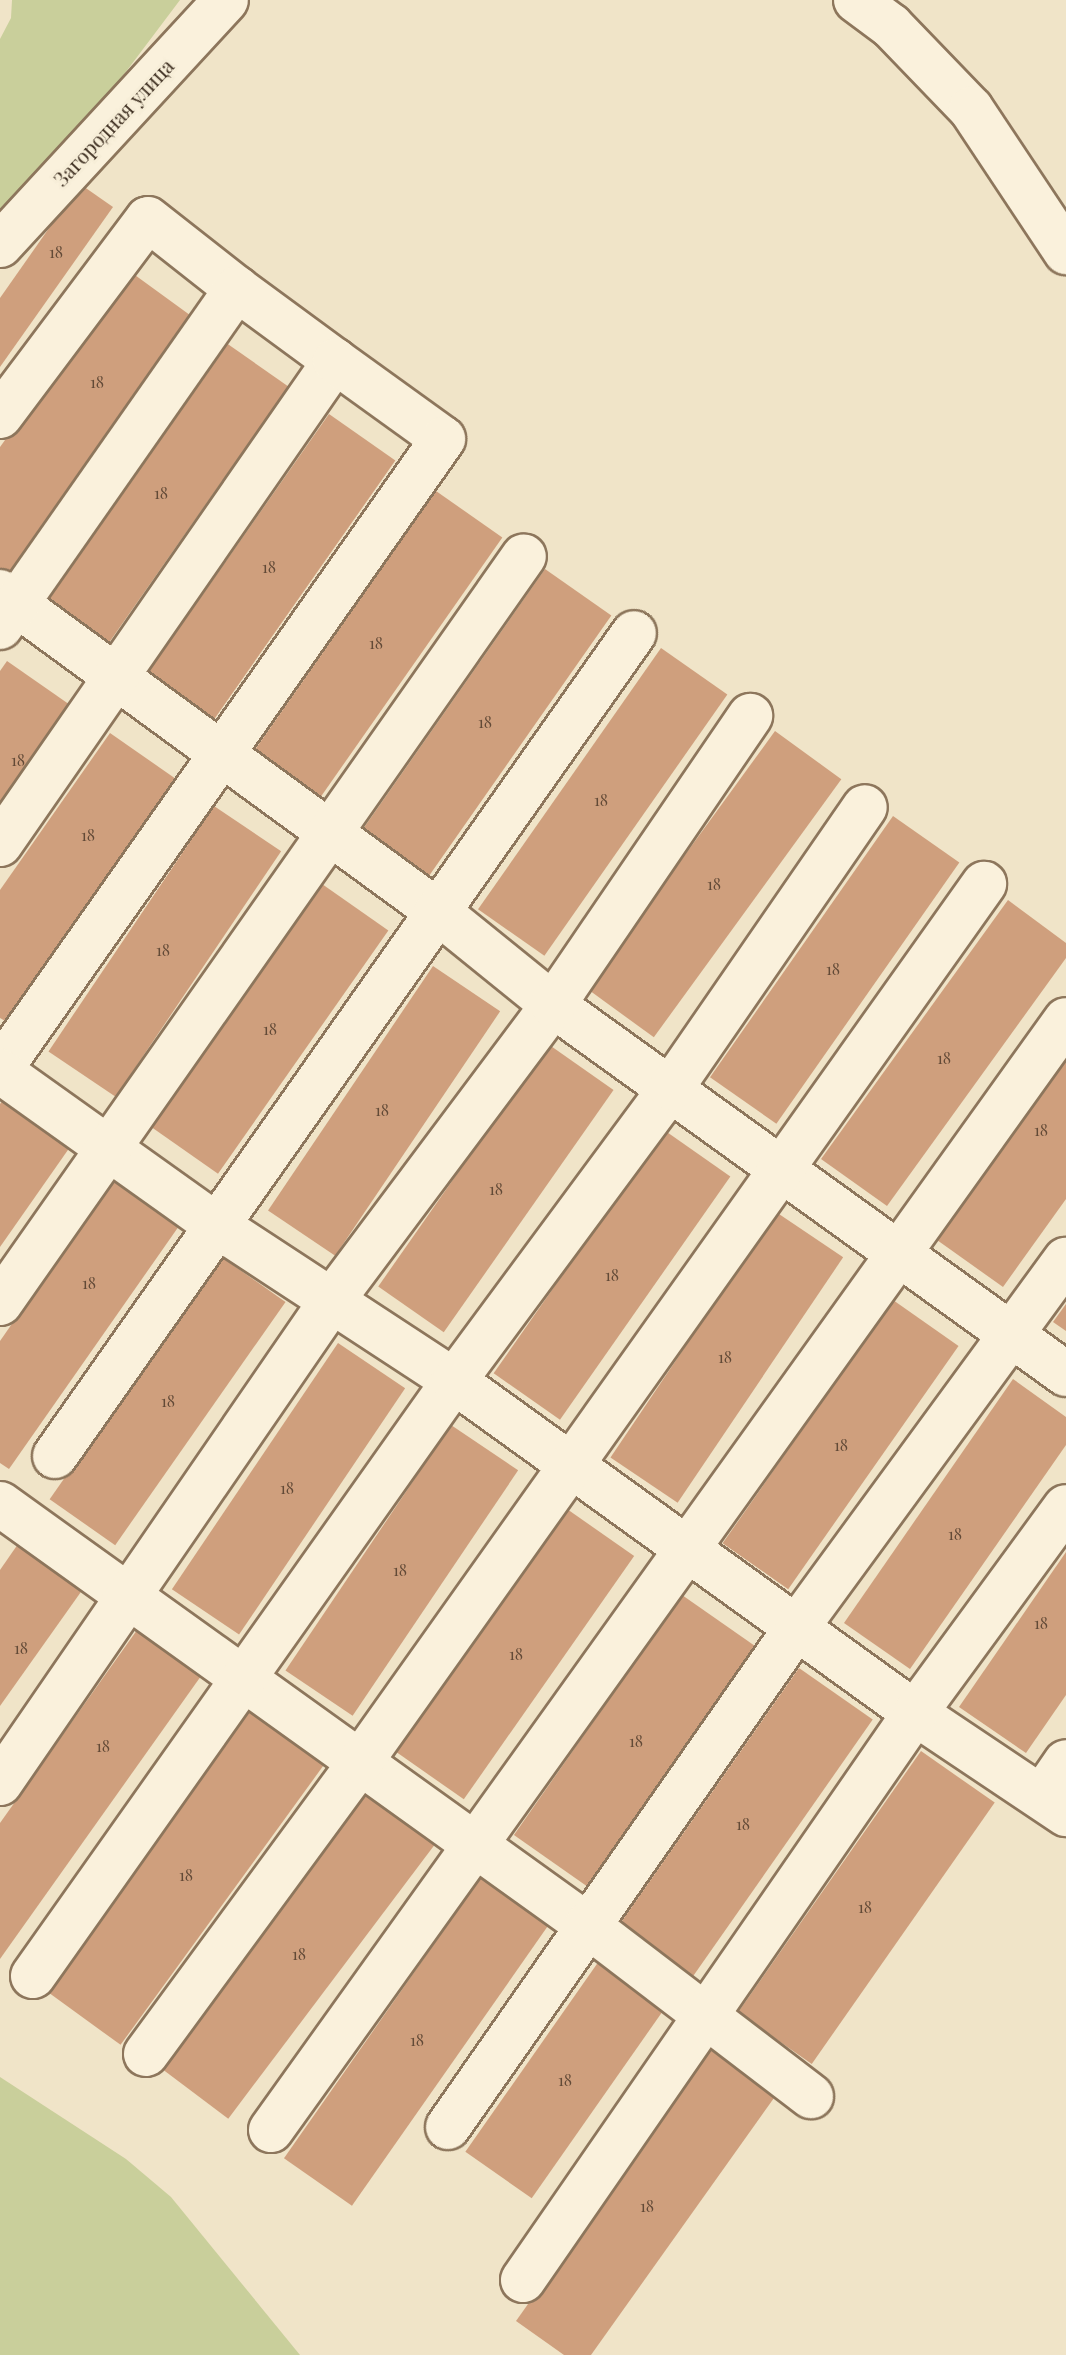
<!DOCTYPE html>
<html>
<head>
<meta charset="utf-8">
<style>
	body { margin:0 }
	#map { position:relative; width:1066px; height:2355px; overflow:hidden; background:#f0e4c8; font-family:"Playfair Display",serif }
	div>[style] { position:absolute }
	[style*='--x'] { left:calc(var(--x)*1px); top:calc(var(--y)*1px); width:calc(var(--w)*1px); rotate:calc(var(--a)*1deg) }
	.green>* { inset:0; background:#c9cf9b }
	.building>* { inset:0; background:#cf9f7d; transform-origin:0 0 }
	.roads { filter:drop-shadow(2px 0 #8d765c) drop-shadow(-2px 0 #8d765c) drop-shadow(0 2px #8d765c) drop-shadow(0 -2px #8d765c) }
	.minor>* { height:44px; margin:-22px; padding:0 22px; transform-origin:22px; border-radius:22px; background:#faf1dc }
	span { translate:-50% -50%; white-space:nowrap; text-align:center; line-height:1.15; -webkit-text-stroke:6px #f7eed8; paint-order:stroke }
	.number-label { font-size:16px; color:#624a37 }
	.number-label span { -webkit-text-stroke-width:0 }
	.street-label { font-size:20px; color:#3d2e20 }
</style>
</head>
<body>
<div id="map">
	<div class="green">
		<div style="clip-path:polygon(12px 0,180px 0,73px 142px,0 225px,0 39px,11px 18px)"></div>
		<div style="clip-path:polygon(0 2077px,126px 2159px,171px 2197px,300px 2355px,0 2355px)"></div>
	</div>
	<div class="building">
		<div style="clip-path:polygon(80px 184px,113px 207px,0 367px,0 298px)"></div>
		<div style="clip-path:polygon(128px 270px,194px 318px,7px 576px,0 571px,0 447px)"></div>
		<div style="left:222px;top:340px;width:81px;height:319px;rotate:35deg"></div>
		<div style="left:329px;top:414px;width:81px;height:318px;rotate:35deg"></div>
		<div style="left:436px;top:491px;width:81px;height:318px;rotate:35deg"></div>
		<div style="left:545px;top:569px;width:81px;height:318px;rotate:35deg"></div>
		<div style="left:661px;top:648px;width:81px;height:319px;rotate:35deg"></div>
		<div style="clip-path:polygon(7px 661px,73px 707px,0 813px,0 671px)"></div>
		<div style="left:775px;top:731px;width:82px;height:319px;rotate:36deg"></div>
		<div style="clip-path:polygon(110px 733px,176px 779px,7px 1022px,0 1018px,0 890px)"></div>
		<div style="left:214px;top:806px;width:81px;height:296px;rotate:34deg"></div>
		<div style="left:893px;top:816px;width:81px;height:319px;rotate:35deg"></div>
		<div style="left:322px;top:884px;width:81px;height:297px;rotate:35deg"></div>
		<div style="clip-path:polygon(1008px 900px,1066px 943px,1066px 958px,887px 1206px,821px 1159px)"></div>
		<div style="left:433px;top:966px;width:81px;height:295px;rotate:34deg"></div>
		<div style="left:548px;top:1044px;width:80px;height:296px;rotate:35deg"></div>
		<div style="clip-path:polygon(1066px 1061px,1066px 1199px,1003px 1287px,937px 1240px)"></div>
		<div style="clip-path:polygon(3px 1100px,70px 1147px,0 1247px,0 1104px)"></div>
		<div style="left:664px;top:1130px;width:81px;height:297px;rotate:35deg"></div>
		<div style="clip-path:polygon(112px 1180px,179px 1226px,9px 1469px,0 1463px,0 1341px)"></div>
		<div style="left:776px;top:1212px;width:81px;height:296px;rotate:34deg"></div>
		<div style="left:220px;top:1256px;width:80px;height:297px;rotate:35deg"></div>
		<div style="left:893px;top:1300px;width:80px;height:297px;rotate:35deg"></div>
		<div style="clip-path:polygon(1066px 1304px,1066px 1331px,1053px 1322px)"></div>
		<div style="left:338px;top:1343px;width:81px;height:297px;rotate:34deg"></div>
		<div style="clip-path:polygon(1013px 1379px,1066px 1417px,1066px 1445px,910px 1669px,844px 1623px)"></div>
		<div style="left:451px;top:1425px;width:81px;height:296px;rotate:34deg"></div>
		<div style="left:567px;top:1509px;width:82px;height:297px;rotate:35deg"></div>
		<div style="clip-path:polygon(18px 1544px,83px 1589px,0 1706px,0 1570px)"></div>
		<div style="clip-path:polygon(1066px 1552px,1066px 1695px,1026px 1753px,959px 1707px)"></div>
		<div style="left:682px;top:1595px;width:90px;height:293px;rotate:35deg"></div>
		<div style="clip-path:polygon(142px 1623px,206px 1669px,0 1959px,0 1823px)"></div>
		<div style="left:799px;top:1668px;width:90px;height:320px;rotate:35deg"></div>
		<div style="left:253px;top:1706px;width:92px;height:352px;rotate:36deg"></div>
		<div style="left:921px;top:1751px;width:90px;height:319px;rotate:35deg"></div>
		<div style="left:366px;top:1788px;width:89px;height:347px;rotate:37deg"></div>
		<div style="left:483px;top:1874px;width:83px;height:347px;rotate:35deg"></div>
		<div style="left:599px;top:1961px;width:81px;height:233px;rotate:35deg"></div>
		<div style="clip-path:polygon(713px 2043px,779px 2091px,591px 2355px,564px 2355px,516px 2321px)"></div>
	</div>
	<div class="roads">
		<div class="minor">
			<div style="--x:856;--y:0;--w:44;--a:36.6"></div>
			<div style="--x:891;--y:26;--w:115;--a:46.1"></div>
			<div style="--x:971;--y:109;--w:172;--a:56.4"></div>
			<div style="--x:0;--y:245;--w:333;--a:-47.3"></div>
			<div style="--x:0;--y:416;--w:246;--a:-53.1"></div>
			<div style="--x:148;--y:219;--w:113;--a:38.2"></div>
			<div style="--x:0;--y:592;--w:541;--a:36.13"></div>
			<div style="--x:437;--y:911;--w:149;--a:39"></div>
			<div style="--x:553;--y:1005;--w:632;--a:35.73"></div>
			<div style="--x:0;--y:627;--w:413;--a:-55"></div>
			<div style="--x:237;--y:289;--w:122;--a:36.3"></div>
			<div style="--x:0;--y:844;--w:588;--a:-55.26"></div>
			<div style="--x:335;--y:361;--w:133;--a:35.8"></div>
			<div style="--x:443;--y:439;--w:770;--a:125.11"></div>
			<div style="--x:0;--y:1071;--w:265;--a:35.5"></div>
			<div style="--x:216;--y:1225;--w:285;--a:33.2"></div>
			<div style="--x:454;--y:1381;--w:568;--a:35.76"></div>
			<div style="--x:915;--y:1713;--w:182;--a:33.8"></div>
			<div style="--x:0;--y:1303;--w:912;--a:-54.95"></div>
			<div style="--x:55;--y:1456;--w:1006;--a:-54.87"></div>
			<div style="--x:0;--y:1504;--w:722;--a:35.65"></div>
			<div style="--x:587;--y:1925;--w:282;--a:37.4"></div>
			<div style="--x:0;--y:1783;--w:582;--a:-55.49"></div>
			<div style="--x:330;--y:1303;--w:372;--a:-53.2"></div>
			<div style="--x:553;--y:1005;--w:350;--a:-55.7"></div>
			<div style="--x:1042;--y:1797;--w:42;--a:-55.6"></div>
			<div style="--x:33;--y:1976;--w:729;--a:-54.72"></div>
			<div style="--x:454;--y:1381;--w:365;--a:-53.5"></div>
			<div style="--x:671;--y:1088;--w:341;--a:-55.4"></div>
			<div style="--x:146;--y:2054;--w:363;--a:-53.7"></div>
			<div style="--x:361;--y:1761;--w:1076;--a:-54.61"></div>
			<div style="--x:448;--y:2127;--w:610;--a:-55.08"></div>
			<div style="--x:797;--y:1627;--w:455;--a:-53.8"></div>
			<div style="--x:271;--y:2130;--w:1365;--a:-54.39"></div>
			<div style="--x:523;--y:2280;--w:689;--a:-55.34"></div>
			<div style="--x:915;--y:1713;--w:255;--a:-53.8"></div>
		</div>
	</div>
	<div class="number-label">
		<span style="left:56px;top:252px">18</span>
		<span style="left:97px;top:382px">18</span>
		<span style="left:161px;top:493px">18</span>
		<span style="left:269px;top:567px">18</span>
		<span style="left:376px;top:643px">18</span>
		<span style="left:485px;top:722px">18</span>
		<span style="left:18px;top:760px">18</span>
		<span style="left:601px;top:800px">18</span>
		<span style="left:88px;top:835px">18</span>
		<span style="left:714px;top:884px">18</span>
		<span style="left:163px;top:950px">18</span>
		<span style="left:833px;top:969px">18</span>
		<span style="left:270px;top:1029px">18</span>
		<span style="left:944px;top:1058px">18</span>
		<span style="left:382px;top:1110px">18</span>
		<span style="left:1041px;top:1130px">18</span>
		<span style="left:496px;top:1189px">18</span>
		<span style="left:612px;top:1275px">18</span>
		<span style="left:89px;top:1283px">18</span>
		<span style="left:725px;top:1357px">18</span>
		<span style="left:168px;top:1401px">18</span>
		<span style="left:841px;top:1445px">18</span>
		<span style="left:287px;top:1488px">18</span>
		<span style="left:955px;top:1534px">18</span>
		<span style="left:400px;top:1570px">18</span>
		<span style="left:1041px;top:1623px">18</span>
		<span style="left:21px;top:1648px">18</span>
		<span style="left:516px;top:1654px">18</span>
		<span style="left:636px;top:1741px">18</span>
		<span style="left:103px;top:1746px">18</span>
		<span style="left:743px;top:1824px">18</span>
		<span style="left:186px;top:1875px">18</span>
		<span style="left:865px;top:1907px">18</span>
		<span style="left:299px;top:1954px">18</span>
		<span style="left:417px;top:2040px">18</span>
		<span style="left:565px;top:2080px">18</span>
		<span style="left:647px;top:2206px">18</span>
	</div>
	<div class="street-label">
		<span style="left:113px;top:122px;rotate:-47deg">Загородная улица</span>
	</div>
</div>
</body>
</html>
